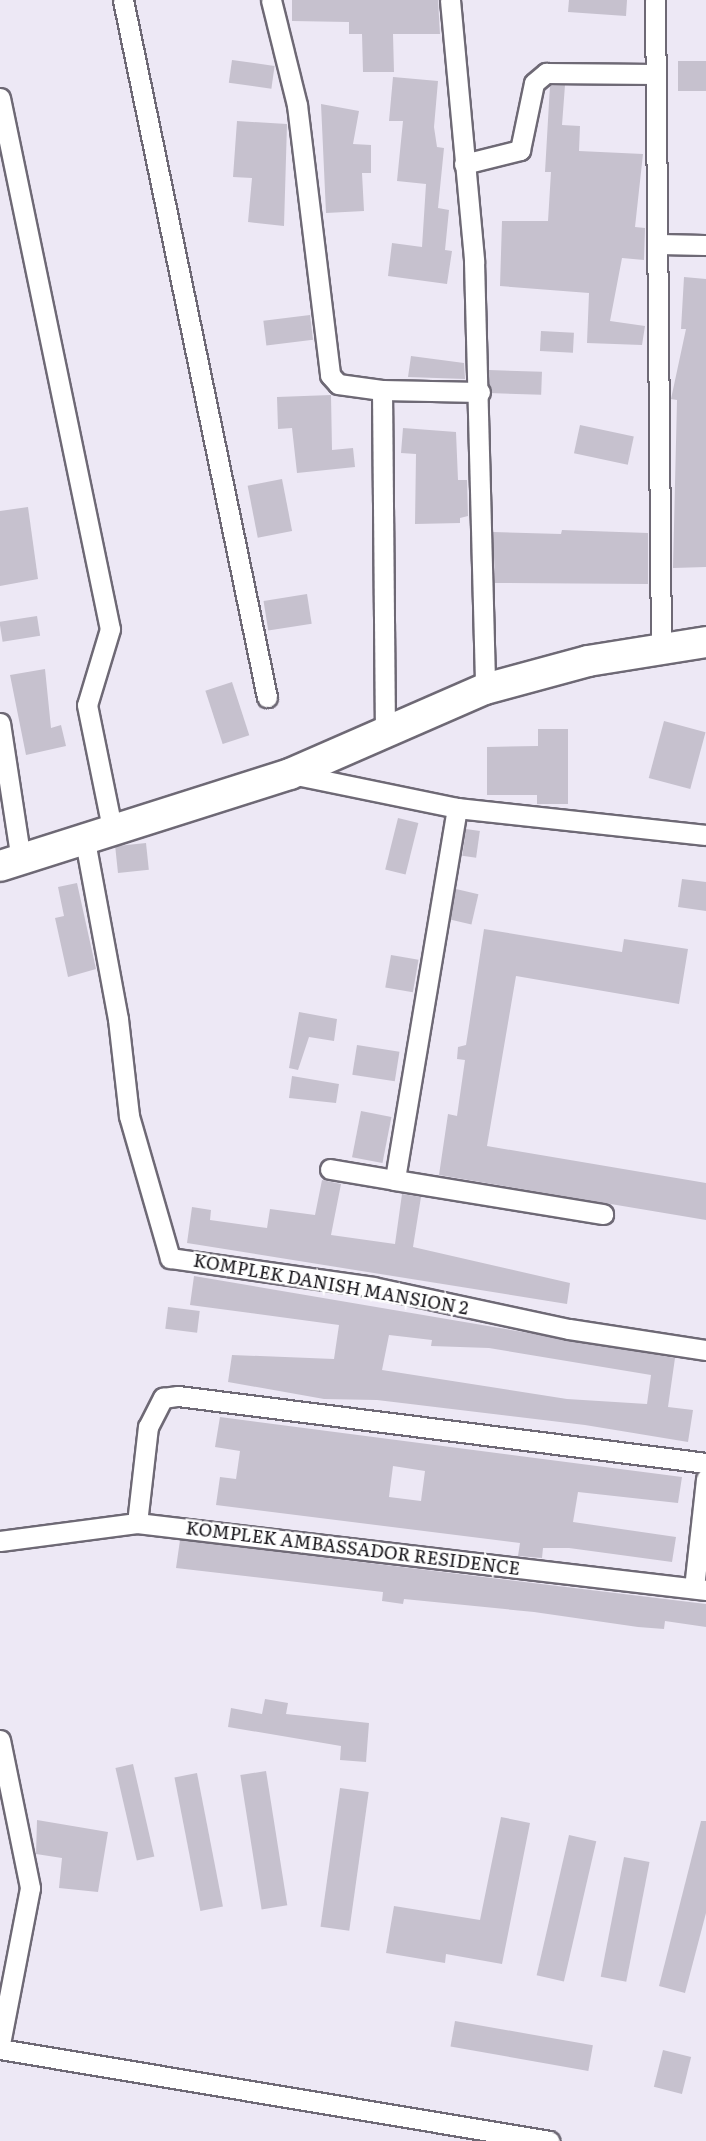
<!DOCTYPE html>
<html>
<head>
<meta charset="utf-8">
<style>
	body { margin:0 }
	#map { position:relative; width:706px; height:2141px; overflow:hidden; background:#ede8f5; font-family:Literata,serif }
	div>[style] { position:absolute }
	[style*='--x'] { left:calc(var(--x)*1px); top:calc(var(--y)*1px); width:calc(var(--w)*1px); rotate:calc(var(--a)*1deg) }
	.building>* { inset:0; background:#c6c1ce; transform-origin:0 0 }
	.roads { filter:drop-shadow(2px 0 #6e6975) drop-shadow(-2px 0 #6e6975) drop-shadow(0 2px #6e6975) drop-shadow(0 -2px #6e6975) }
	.street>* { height:19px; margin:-9.5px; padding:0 9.5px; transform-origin:9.5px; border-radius:9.5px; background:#fff }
	.primary>* { height:30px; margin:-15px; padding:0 15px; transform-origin:15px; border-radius:15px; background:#fff }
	span { translate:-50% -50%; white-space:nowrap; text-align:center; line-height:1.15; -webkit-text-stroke:5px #fff; paint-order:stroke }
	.street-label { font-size:18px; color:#17151a }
</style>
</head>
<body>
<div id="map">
	<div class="building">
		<div style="clip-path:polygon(292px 0,438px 0,440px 34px,393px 34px,394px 72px,363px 72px,362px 34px,349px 34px,349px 22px,292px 21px)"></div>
		<div style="clip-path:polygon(569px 0,627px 0,626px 16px,568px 12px)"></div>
		<div style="left:232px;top:60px;width:43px;height:23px;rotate:8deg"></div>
		<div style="left:678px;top:61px;width:28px;height:30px"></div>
		<div style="clip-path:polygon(393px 77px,438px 81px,434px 127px,437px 147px,444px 148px,438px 208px,449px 210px,445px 250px,452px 251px,447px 284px,388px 276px,392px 243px,422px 247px,426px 184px,397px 181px,403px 121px,389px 121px)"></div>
		<div style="clip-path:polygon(550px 85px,565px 85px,562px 125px,580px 126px,579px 151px,643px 154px,635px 227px,645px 228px,644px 260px,622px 258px,610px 321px,645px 326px,642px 345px,587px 343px,589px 293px,500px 286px,502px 221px,548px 221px,551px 172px,545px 172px)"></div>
		<div style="clip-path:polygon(321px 104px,359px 111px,353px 144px,371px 145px,371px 173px,362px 173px,364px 211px,326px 213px)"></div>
		<div style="clip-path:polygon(237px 121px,287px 124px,284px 226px,248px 222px,252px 178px,233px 177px)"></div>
		<div style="clip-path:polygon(684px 277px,706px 279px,706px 567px,673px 568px,677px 400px,671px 399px,686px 329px,681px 329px)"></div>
		<div style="left:310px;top:315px;width:25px;height:47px;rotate:83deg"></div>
		<div style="left:541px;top:331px;width:33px;height:20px;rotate:3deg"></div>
		<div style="clip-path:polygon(411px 356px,464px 363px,465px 379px,408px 377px)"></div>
		<div style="left:489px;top:370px;width:53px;height:23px;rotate:2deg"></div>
		<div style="clip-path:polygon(331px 395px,332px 450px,353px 448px,355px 467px,297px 473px,292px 428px,278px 429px,277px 397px)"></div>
		<div style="left:580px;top:425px;width:55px;height:29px;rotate:12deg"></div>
		<div style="clip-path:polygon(403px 428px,456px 432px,458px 480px,467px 480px,468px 516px,460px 518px,460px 523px,415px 524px,416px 454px,401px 453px)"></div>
		<div style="left:282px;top:479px;width:53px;height:35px;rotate:79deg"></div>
		<div style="clip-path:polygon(28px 507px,38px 579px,0 586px,0 511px)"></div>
		<div style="clip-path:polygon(562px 530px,648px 533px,648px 584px,495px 583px,493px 532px,561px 534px)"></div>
		<div style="left:307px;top:594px;width:30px;height:44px;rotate:81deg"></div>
		<div style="left:37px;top:616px;width:20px;height:38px;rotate:81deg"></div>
		<div style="clip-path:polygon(45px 669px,51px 728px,61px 725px,66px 746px,26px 755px,10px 675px)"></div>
		<div style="left:232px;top:682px;width:56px;height:28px;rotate:72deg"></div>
		<div style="left:664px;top:721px;width:43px;height:59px;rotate:15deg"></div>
		<div style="clip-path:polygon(538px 729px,568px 729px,568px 804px,537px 804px,537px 795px,487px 795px,487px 747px,538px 746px)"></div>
		<div style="left:398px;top:818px;width:21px;height:53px;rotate:14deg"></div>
		<div style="left:466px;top:829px;width:14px;height:27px;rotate:8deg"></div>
		<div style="left:146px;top:843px;width:27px;height:31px;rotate:84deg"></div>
		<div style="clip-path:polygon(682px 879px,706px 882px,706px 911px,678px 907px)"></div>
		<div style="clip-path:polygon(77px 883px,96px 969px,68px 977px,55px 918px,64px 916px,58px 887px)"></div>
		<div style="left:456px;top:889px;width:23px;height:31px;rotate:13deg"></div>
		<div style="clip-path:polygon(484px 929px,622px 952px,624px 939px,688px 949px,679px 1004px,516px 976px,487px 1146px,706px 1183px,706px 1220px,439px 1175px,448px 1114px,457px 1116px,465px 1060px,457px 1059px,458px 1047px,466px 1045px)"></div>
		<div style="left:391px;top:955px;width:28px;height:33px;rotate:10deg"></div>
		<div style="clip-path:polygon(299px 1012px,337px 1019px,334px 1041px,309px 1037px,298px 1070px,289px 1068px)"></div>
		<div style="left:357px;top:1045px;width:43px;height:30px;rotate:9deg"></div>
		<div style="clip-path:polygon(292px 1076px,339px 1084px,336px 1103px,289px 1098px)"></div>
		<div style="left:361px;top:1111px;width:31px;height:47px;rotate:11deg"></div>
		<div style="clip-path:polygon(322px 1180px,341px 1184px,331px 1235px,395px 1244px,402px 1194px,421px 1197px,413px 1247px,570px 1283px,567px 1304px,187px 1243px,192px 1207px,211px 1210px,210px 1220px,267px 1228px,270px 1209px,315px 1215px)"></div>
		<div style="clip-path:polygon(evenodd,194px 1276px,675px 1358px,668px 1407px,693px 1410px,688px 1442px,585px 1425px,377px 1400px,324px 1399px,228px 1382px,232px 1355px,334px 1359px,339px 1325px,190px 1305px,194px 1276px,389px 1335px,432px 1340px,431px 1346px,489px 1348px,651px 1375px,647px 1404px,567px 1399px,382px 1370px,389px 1335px)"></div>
		<div style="left:168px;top:1307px;width:32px;height:22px;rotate:7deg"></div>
		<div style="clip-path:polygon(evenodd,220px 1417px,682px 1477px,678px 1503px,578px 1492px,573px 1522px,676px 1537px,672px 1562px,569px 1548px,543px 1548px,542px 1558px,518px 1556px,520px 1543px,216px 1505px,220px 1477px,236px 1479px,240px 1451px,215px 1447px,220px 1417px,393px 1466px,425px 1471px,421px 1501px,389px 1497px,393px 1466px)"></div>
		<div style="clip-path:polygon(180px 1540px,706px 1604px,706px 1627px,665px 1621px,664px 1629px,638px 1627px,534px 1612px,404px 1599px,403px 1604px,382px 1601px,383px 1592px,176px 1568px)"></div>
		<div style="clip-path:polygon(265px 1699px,288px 1703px,286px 1714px,369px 1723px,366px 1762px,340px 1760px,341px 1746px,228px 1727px,231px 1708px,262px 1714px)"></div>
		<div style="left:133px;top:1764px;width:95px;height:18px;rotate:77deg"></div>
		<div style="left:266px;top:1771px;width:136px;height:26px;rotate:81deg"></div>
		<div style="left:197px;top:1773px;width:136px;height:23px;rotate:79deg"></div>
		<div style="left:340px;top:1788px;width:29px;height:140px;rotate:8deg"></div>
		<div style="clip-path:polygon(501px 1817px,530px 1823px,502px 1964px,446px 1954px,445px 1963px,386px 1953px,394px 1906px,480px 1920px)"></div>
		<div style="clip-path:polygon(37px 1820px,108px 1832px,98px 1892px,59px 1888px,62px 1858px,36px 1854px)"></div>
		<div style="clip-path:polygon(701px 1821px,706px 1821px,706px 1913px,685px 1993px,659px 1986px)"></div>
		<div style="left:569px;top:1835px;width:28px;height:144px;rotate:13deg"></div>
		<div style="left:624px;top:1857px;width:26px;height:122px;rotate:11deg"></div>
		<div style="left:455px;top:2021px;width:140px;height:26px;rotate:10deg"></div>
		<div style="left:663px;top:2050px;width:29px;height:38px;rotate:14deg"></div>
	</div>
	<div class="roads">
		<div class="street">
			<div style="--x:123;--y:0;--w:712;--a:78.33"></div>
			<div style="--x:271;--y:0;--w:108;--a:76.1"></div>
			<div style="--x:297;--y:105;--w:272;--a:83"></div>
			<div style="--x:330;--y:375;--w:12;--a:48"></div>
			<div style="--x:338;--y:384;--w:44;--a:7.8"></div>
			<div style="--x:382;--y:390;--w:98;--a:1.2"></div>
			<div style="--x:450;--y:0;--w:262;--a:84.7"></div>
			<div style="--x:474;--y:261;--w:428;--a:88.5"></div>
			<div style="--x:655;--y:0;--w:649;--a:89.47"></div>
			<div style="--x:0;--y:98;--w:542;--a:78.3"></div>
			<div style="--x:110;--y:629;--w:79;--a:106.8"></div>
			<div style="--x:87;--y:705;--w:131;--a:78.5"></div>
			<div style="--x:464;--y:164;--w:58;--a:-14"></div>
			<div style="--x:520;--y:150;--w:68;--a:-78.2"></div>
			<div style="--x:534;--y:83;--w:16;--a:-40"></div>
			<div style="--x:546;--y:73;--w:109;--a:0.5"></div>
			<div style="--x:658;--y:244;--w:48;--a:1.2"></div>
			<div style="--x:382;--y:390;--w:345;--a:89.5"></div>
			<div style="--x:0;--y:723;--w:139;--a:81.3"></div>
			<div style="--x:292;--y:774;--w:168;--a:11.6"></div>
			<div style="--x:457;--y:808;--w:250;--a:6.2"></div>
			<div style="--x:457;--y:808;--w:377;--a:99.5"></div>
			<div style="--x:395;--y:1180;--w:211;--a:9.3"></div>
			<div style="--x:85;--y:841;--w:181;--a:79.5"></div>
			<div style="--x:118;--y:1019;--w:98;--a:83.5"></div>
			<div style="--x:129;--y:1116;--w:148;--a:73.9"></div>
			<div style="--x:170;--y:1258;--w:205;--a:8.1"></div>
			<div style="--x:373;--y:1287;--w:200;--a:12.1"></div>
			<div style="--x:569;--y:1329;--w:139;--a:8.7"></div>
			<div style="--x:330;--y:1169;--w:66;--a:9.6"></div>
			<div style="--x:137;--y:1523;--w:97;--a:-83.5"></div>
			<div style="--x:148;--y:1427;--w:33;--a:-63"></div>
			<div style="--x:163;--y:1398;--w:15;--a:-8"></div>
			<div style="--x:178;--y:1396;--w:532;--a:7.23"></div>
			<div style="--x:0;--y:1541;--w:138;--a:-7.5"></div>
			<div style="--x:137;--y:1523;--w:573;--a:6.72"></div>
			<div style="--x:694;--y:1588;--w:110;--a:-83.7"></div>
			<div style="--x:0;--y:1740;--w:151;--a:78.5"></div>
			<div style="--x:30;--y:1888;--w:159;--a:100.9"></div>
			<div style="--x:0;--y:2049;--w:557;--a:9.51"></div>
		</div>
		<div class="primary">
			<div style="--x:0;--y:866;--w:304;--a:-17.6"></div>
			<div style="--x:290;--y:774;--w:213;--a:-23.6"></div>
			<div style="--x:485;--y:689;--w:107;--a:-15.2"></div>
			<div style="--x:588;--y:661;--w:120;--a:-9.1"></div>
		</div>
	</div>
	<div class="street-label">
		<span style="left:331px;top:1284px;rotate:10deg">KOMPLEK DANISH MANSION 2</span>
		<span style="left:353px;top:1548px;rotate:7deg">KOMPLEK AMBASSADOR RESIDENCE</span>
	</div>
</div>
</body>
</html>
